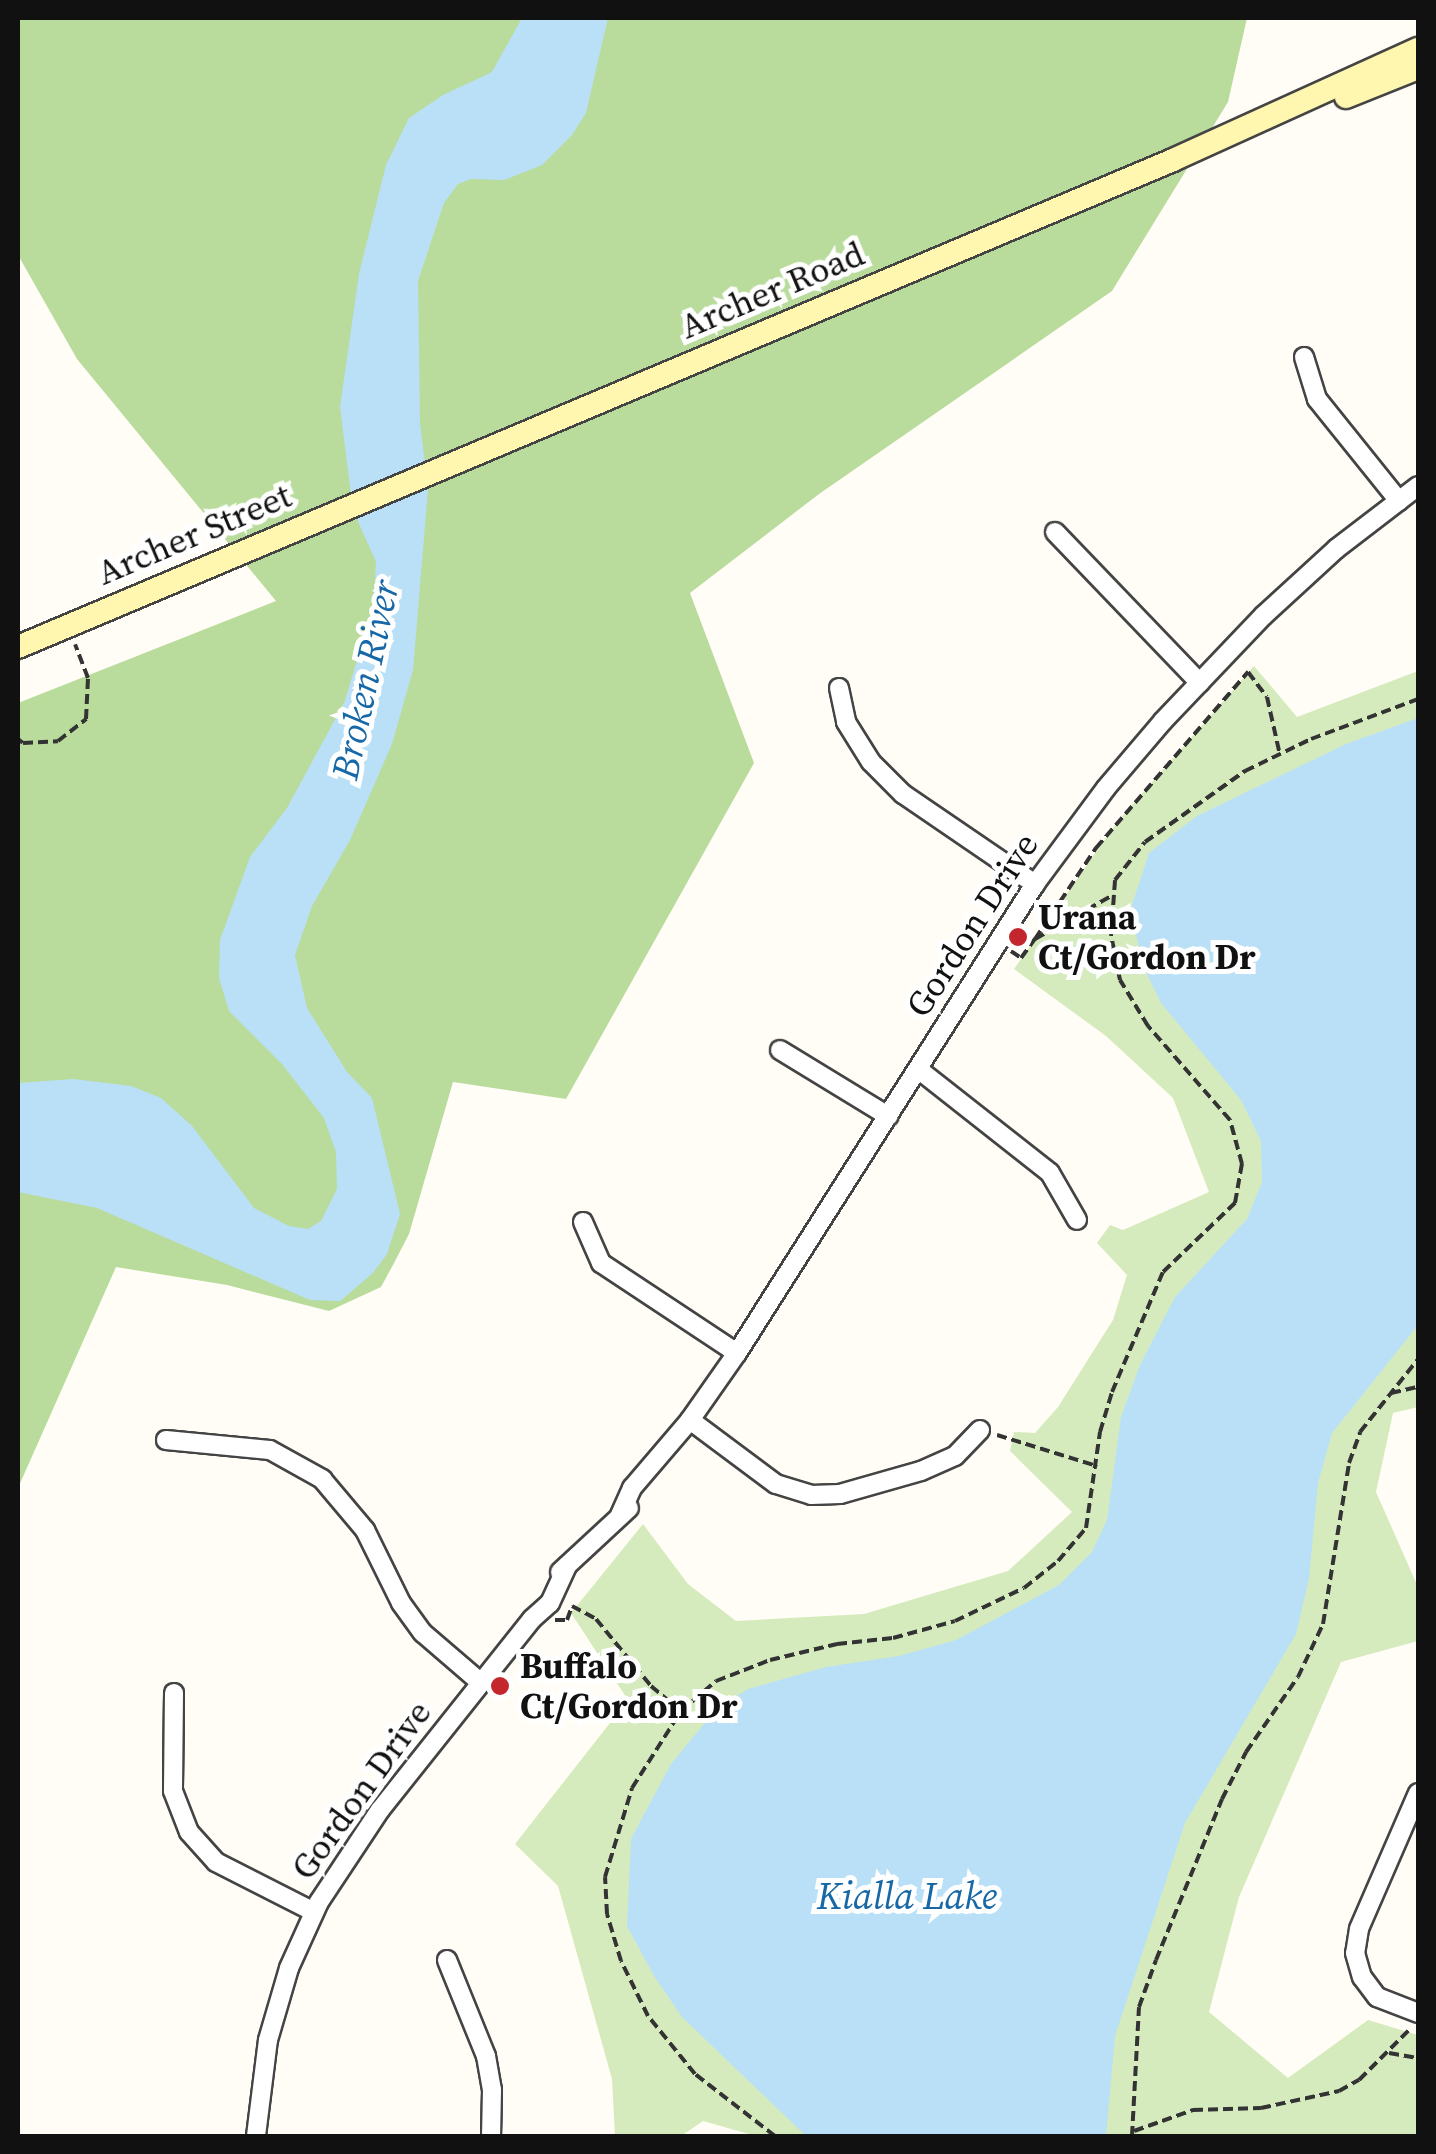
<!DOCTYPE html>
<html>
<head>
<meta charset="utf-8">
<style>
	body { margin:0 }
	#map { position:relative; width:1436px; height:2154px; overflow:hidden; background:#fffdf5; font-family:"Source Serif 4",serif }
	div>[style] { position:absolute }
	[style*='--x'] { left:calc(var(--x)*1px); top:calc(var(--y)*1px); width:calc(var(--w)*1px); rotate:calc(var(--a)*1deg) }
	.green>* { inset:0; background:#d5ebbd }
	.forest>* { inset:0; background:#b9dc9c }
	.water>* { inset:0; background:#b9e0f7 }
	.path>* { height:4px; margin-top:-2px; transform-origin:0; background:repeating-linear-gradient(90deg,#333 0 10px,transparent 0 15px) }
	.roads { filter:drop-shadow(2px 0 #444) drop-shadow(-2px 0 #444) drop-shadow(0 2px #444) drop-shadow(0 -2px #444) }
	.street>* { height:18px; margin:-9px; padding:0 9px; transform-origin:9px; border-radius:9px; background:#fff }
	.secondary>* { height:22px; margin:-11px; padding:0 11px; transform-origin:11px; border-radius:11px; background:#fff6b0 }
	.dots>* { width:28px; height:28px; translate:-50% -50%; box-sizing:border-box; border:5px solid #fff; border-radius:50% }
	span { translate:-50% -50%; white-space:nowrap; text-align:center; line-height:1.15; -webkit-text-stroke:10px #fff; paint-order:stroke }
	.street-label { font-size:35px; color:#111 }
	.poi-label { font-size:35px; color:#111; font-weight:700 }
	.left { translate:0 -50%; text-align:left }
	.water-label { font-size:38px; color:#1768a6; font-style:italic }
	.frame { position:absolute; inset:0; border:20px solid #111; pointer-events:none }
</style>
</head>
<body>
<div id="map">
	<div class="green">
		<div style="clip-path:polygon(1254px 666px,1297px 717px,1418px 671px,1418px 1407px,1393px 1413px,1376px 1492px,1418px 1587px,1418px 1641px,1341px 1662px,1239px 1897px,1209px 2012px,1288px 2078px,1368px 2020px,1418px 2035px,1418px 2136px,756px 2136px,703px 2121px,681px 2136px,615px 2136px,612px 2079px,558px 1886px,515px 1844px,628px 1700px,571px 1613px,643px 1524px,688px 1584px,736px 1621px,864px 1614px,1008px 1571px,1072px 1512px,1010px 1451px,1014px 1432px,1035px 1433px,1058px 1407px,1113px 1320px,1127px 1275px,1097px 1243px,1110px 1225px,1123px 1230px,1209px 1192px,1173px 1098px,1106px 1036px,1014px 969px,1117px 822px)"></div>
	</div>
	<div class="forest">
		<div style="clip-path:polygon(18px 18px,1247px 18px,1228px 102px,1112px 291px,819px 494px,690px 593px,754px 763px,566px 1099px,453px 1082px,409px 1234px,394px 1263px,381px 1287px,329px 1311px,227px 1285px,116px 1267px,18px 1488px,18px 703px,276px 601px,77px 359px,18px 255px)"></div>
	</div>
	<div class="water">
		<div style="clip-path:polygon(522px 18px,608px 18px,586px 113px,572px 135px,542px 165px,504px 180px,471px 179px,458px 184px,444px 203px,418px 281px,420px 423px,428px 489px,413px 670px,392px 744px,350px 840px,312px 906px,295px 955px,307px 1008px,347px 1072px,372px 1098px,400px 1214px,387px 1254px,373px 1273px,340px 1301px,310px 1300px,97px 1208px,18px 1192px,18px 1083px,73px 1079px,131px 1086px,161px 1098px,192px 1126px,254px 1208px,289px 1226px,308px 1229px,321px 1221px,337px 1189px,336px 1152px,324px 1118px,282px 1064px,229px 1011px,219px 978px,220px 940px,250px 857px,287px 808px,344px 703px,374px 606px,376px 562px,353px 510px,340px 407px,359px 274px,386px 165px,409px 118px,443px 95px,492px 72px)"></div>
		<div style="clip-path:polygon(1418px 718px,1418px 1325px,1332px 1433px,1318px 1483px,1309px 1579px,1296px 1634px,1185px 1823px,1115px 2036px,1106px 2136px,806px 2136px,682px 2017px,654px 1976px,627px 1926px,631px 1839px,671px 1764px,717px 1708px,748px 1689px,826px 1667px,899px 1656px,956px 1640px,1059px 1585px,1092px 1552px,1107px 1520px,1121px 1417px,1140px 1365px,1175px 1297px,1247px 1219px,1262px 1182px,1261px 1141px,1241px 1100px,1161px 1003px,1142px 964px,1131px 908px,1149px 853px,1197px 816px,1346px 744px)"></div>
	</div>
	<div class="path">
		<div style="--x:18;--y:739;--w:6;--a:39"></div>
		<div style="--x:23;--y:743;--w:35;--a:-3"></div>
		<div style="--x:58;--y:741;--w:36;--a:-38"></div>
		<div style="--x:86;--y:719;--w:41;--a:-87.2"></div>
		<div style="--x:88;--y:678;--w:36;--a:-111"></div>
		<div style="--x:1035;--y:939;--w:110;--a:-56.2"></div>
		<div style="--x:1096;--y:848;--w:233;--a:-49.2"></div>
		<div style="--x:1248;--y:672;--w:31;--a:53"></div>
		<div style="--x:1267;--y:697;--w:59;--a:77.4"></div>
		<div style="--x:1011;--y:951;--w:12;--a:35"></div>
		<div style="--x:1021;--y:958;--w:24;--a:-54"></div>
		<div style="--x:1035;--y:939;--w:90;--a:-29.4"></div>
		<div style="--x:1391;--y:1393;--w:28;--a:-13"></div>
		<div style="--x:997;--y:1435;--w:105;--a:17.2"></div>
		<div style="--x:555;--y:1620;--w:12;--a:0"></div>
		<div style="--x:567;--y:1620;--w:15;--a:-70"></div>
		<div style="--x:572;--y:1606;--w:27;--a:28"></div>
		<div style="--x:596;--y:1619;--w:87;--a:50.6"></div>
		<div style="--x:651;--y:1686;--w:39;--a:40"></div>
		<div style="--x:1389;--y:2053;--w:29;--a:10"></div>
		<div style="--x:1134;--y:2131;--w:63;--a:-19.6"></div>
		<div style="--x:1193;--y:2110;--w:68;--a:-1.7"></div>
		<div style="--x:1261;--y:2108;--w:80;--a:-12.3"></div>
		<div style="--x:1339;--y:2091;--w:23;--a:-29"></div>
		<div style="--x:1359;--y:2080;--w:72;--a:-45"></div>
		<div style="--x:775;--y:2136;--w:101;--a:-142.2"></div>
		<div style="--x:695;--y:2074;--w:75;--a:-129"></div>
		<div style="--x:648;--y:2016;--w:61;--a:-116.1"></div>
		<div style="--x:621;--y:1961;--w:49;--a:-106.6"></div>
		<div style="--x:607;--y:1914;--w:37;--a:-93"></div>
		<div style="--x:605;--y:1877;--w:93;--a:-73.1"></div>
		<div style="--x:632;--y:1788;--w:91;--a:-57.5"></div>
		<div style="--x:681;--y:1711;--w:46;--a:-40.6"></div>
		<div style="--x:716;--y:1681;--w:58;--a:-21.3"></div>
		<div style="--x:770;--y:1660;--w:69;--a:-13.4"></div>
		<div style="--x:837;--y:1644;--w:56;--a:-6.1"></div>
		<div style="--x:893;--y:1638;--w:64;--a:-15.3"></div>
		<div style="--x:955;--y:1621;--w:76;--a:-25.6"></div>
		<div style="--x:1024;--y:1588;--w:43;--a:-38.5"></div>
		<div style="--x:1058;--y:1561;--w:43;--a:-49.7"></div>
		<div style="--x:1086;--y:1528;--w:97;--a:-81.7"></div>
		<div style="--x:1100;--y:1432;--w:42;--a:-73.3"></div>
		<div style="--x:1112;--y:1392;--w:130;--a:-67"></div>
		<div style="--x:1163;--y:1272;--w:100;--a:-43.8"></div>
		<div style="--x:1235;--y:1203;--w:40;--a:-80"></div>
		<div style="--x:1242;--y:1164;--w:46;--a:-105.3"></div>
		<div style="--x:1230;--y:1120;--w:125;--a:-131.1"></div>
		<div style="--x:1148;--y:1026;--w:54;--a:-121.3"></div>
		<div style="--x:1120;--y:980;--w:46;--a:-101.3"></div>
		<div style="--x:1111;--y:935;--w:55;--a:-85.8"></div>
		<div style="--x:1115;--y:880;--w:48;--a:-51.7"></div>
		<div style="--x:1145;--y:842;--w:123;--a:-35.4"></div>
		<div style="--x:1245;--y:771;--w:73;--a:-25.9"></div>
		<div style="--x:1311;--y:739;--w:114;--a:-20.5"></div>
		<div style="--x:1132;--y:2136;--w:129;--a:-86.9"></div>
		<div style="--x:1139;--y:2007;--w:50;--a:-70.1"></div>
		<div style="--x:1156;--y:1960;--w:174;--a:-67.7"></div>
		<div style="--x:1222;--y:1799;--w:53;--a:-62.9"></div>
		<div style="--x:1246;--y:1752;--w:91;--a:-55.3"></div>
		<div style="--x:1298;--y:1677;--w:59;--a:-64.7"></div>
		<div style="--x:1323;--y:1624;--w:163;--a:-80.8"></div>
		<div style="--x:1349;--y:1463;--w:33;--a:-70"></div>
		<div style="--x:1360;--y:1432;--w:93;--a:-51.5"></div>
	</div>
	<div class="roads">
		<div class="street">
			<div style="--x:1304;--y:357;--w:44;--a:72.8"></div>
			<div style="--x:1317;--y:399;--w:131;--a:51.2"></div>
			<div style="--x:1055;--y:532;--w:209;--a:46.2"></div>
			<div style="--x:839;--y:688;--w:35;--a:78"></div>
			<div style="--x:846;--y:722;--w:47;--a:58"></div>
			<div style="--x:871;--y:762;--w:45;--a:45"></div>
			<div style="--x:903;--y:794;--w:160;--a:34.3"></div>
			<div style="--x:780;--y:1050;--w:127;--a:31.4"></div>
			<div style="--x:918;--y:1069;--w:168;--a:38.2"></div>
			<div style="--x:1050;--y:1173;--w:54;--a:60.1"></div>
			<div style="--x:583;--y:1222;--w:45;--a:66.3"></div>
			<div style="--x:601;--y:1263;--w:163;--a:33.5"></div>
			<div style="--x:690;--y:1420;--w:107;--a:36.7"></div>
			<div style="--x:776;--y:1484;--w:37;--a:17"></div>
			<div style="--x:811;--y:1495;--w:29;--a:-2"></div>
			<div style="--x:840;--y:1494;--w:84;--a:-15.9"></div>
			<div style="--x:921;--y:1471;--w:37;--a:-24"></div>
			<div style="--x:955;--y:1456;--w:36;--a:-46"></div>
			<div style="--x:166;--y:1440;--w:104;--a:5.5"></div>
			<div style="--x:270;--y:1450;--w:60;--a:29.1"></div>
			<div style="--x:322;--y:1479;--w:67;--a:49.9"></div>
			<div style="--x:365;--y:1530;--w:81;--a:63.7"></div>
			<div style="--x:401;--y:1603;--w:37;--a:54"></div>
			<div style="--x:423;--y:1633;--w:75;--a:40.7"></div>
			<div style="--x:620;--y:1515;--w:30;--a:-66"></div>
			<div style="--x:632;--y:1488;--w:89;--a:-49.5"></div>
			<div style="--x:690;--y:1420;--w:82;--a:-55"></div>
			<div style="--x:737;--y:1353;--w:556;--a:-57.57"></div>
			<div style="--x:1035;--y:884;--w:119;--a:-53.5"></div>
			<div style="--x:1106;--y:788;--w:88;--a:-49.6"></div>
			<div style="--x:1163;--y:721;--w:145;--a:-46.4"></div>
			<div style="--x:1263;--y:616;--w:99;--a:-42.5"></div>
			<div style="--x:1336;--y:549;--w:103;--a:-37.5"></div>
			<div style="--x:560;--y:1572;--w:94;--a:-42.8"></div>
			<div style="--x:174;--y:1693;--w:98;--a:90.6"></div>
			<div style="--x:173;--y:1791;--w:44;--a:68.7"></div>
			<div style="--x:189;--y:1832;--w:40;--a:48"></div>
			<div style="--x:216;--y:1862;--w:110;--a:27"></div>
			<div style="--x:1418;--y:1793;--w:148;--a:113.5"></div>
			<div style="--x:1359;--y:1929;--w:24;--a:99"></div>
			<div style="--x:1355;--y:1953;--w:25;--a:74"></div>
			<div style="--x:1362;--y:1977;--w:25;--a:53"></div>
			<div style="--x:1377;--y:1997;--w:44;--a:21.3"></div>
			<div style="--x:447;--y:1960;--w:104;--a:67.9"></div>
			<div style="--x:486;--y:2056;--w:35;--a:80"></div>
			<div style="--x:492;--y:2090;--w:46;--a:91.2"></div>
			<div style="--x:256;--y:2136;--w:97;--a:-82.9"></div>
			<div style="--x:268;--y:2040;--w:75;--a:-73.7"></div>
			<div style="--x:289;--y:1968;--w:72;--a:-65.6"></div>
			<div style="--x:319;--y:1902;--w:110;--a:-56.5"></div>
			<div style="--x:380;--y:1810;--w:244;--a:-51.5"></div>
			<div style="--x:532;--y:1619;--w:24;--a:-42"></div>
			<div style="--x:550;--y:1603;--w:41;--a:-65.3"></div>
		</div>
		<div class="secondary">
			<div style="--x:1346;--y:97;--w:78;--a:-21.9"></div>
			<div style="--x:18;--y:647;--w:1253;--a:-22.86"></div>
			<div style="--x:1173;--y:160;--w:269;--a:-24.4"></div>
		</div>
	</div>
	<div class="dots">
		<div style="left:1018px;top:937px;background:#c4262e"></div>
		<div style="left:500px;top:1686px;background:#c4262e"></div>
	</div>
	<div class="street-label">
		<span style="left:772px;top:290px;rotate:-23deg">Archer Road</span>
		<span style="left:194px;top:534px;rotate:-23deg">Archer Street</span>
		<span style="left:972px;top:925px;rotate:-57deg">Gordon Drive</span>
		<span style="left:361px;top:1790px;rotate:-54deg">Gordon Drive</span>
	</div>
	<div class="poi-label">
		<span class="left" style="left:1038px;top:937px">Urana<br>Ct/Gordon Dr</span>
		<span class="left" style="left:520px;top:1686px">Buffalo<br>Ct/Gordon Dr</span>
	</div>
	<div class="water-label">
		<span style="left:366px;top:680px;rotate:-78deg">Broken River</span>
		<span style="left:907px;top:1897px">Kialla Lake</span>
	</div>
	<div class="frame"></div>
</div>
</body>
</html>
